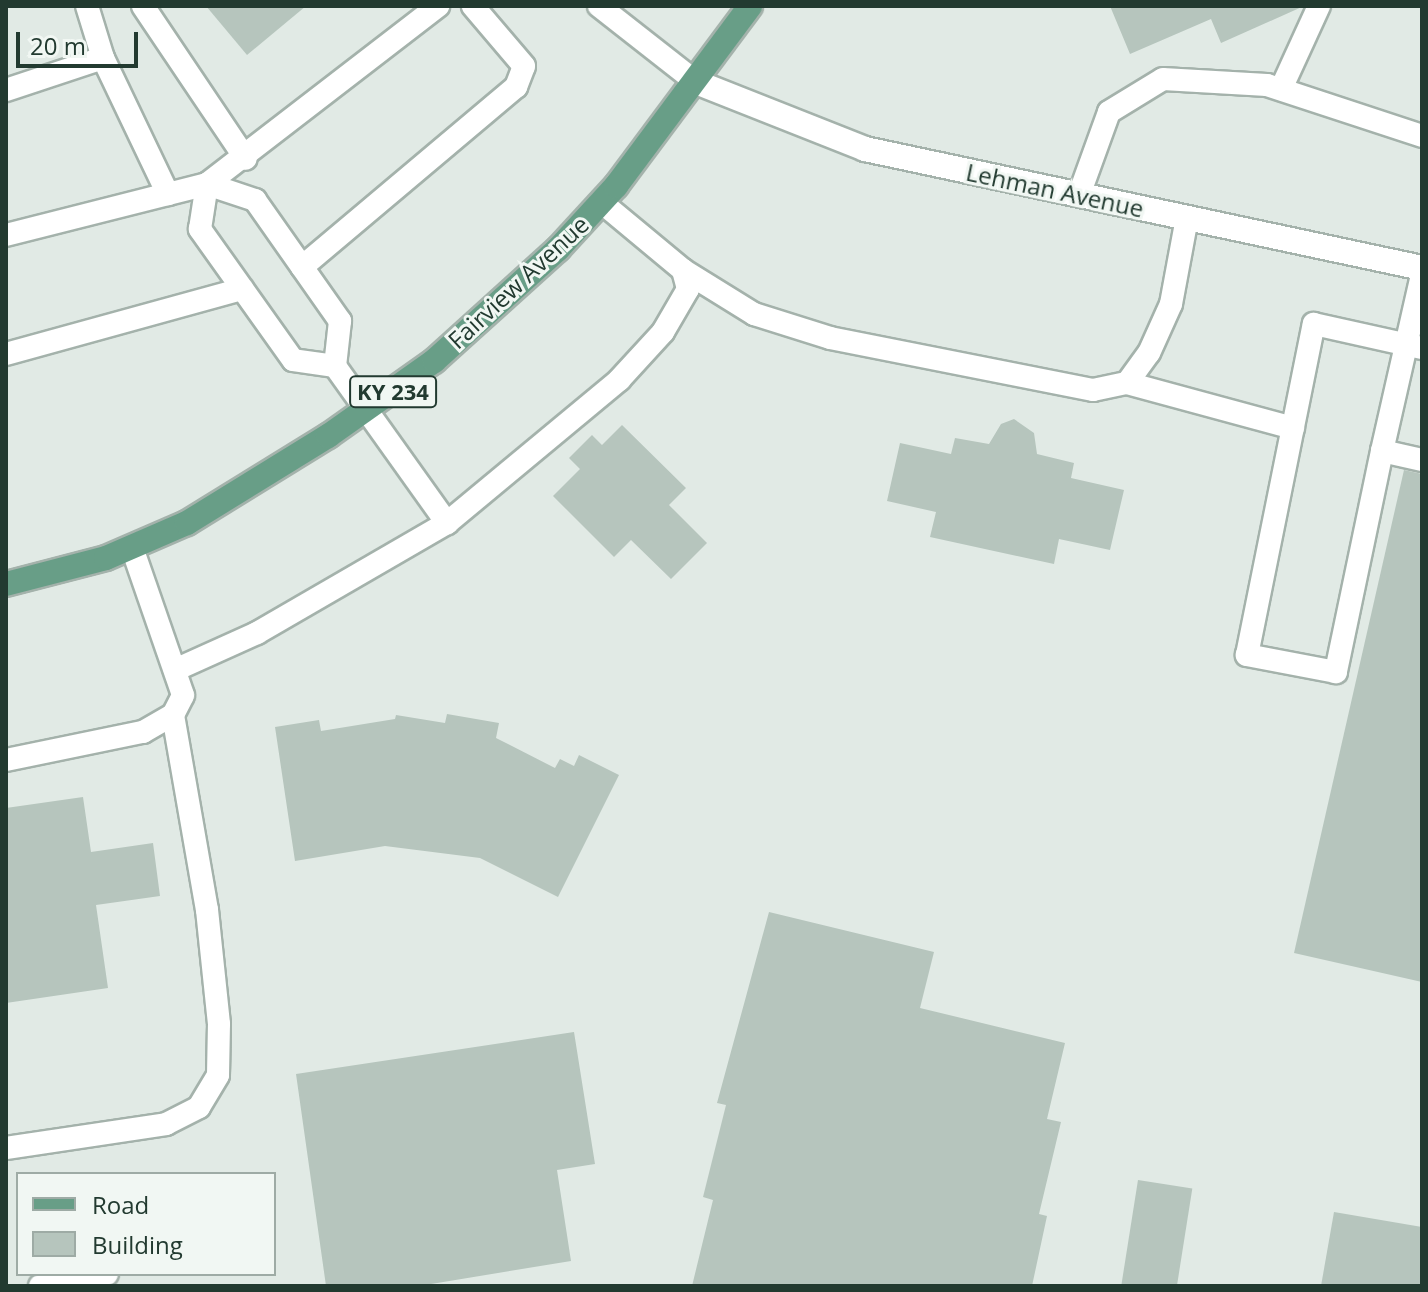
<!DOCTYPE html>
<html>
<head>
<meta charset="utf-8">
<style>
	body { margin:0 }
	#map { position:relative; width:1428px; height:1292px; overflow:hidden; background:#e1eae5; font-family:"Open Sans",sans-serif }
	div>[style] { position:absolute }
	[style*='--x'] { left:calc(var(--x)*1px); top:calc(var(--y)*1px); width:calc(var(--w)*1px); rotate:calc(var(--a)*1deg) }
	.building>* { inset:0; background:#b6c5bd; transform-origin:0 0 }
	.roads { filter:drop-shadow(2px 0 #a4b2ab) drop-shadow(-2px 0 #a4b2ab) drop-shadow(0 2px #a4b2ab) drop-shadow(0 -2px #a4b2ab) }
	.lane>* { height:22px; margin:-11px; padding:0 11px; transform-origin:11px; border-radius:11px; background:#fff }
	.street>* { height:24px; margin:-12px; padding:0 12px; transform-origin:12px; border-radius:12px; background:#fff }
	.primary>* { height:24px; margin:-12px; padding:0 12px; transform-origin:12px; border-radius:12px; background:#689e87 }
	span { translate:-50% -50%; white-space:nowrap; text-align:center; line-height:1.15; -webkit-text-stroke:6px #f1f7f3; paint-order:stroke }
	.shield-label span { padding:2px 6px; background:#f1f7f3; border:2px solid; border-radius:6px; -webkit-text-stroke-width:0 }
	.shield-label { font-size:22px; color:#223a30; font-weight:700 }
	.street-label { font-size:24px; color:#223a30 }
	.frame { position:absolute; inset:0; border:8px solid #223a30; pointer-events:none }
	.legend { position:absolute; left:16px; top:1172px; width:260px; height:104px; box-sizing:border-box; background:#f1f7f3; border:2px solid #9eaba5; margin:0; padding:10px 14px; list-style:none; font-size:24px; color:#223a30 }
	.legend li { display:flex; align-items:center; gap:16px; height:40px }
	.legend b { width:40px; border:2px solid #9eaba5 }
	.scale { position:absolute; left:16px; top:32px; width:122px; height:36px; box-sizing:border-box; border:4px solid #223a30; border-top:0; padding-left:10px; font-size:24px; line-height:28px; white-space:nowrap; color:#223a30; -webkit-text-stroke:6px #f1f7f3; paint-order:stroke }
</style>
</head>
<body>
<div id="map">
	<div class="building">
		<div style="clip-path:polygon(206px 6px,306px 6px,247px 55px)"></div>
		<div style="clip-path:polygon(1110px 6px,1304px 6px,1221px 43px,1211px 19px,1130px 54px)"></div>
		<div style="clip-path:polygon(1014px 419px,1034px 433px,1037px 454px,1074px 463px,1071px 478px,1124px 490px,1110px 550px,1059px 539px,1054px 564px,930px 537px,936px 512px,887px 501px,900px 443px,951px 454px,955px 438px,989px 444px,1001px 424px)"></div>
		<div style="clip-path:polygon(622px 425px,686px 488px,669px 505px,707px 543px,671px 579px,631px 540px,614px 557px,553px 496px,580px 469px,569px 458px,592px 435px,602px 445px)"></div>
		<div style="clip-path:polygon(1404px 470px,1422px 474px,1422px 982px,1294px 953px)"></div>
		<div style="clip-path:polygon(447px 714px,499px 723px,496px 738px,555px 768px,560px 759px,574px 766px,579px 755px,619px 775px,558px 897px,480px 858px,385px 846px,295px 861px,275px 727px,319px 720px,321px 731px,395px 719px,396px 715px,445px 723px)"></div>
		<div style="clip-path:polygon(83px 797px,91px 852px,153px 843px,160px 896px,96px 905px,108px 988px,6px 1003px,6px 808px)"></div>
		<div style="clip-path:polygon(769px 912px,934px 952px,920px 1008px,1065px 1043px,1047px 1119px,1061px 1122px,1039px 1214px,1047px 1216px,1032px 1286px,692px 1286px,713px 1200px,703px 1197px,726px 1105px,717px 1103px)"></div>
		<div style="clip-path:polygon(574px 1032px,595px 1164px,557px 1170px,571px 1261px,419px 1286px,326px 1286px,296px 1074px)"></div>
		<div style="left:1138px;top:1180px;width:55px;height:108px;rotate:9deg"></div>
		<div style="clip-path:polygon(1334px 1212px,1422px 1227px,1422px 1286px,1321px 1286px)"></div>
	</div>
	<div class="roads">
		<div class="lane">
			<div style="--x:87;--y:6;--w:54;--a:72.9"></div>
			<div style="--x:103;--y:58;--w:151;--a:64.5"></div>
			<div style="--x:143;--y:6;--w:184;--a:56.1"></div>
			<div style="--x:599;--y:6;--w:123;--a:38.1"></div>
			<div style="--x:1281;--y:89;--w:91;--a:-65.4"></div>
			<div style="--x:6;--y:90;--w:102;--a:-18.3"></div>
			<div style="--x:1079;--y:195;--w:88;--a:-70.1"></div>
			<div style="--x:1109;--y:112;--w:63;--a:-31.4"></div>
			<div style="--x:1163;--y:79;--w:104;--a:3.3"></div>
			<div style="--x:1267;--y:85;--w:163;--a:18.2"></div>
			<div style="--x:6;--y:235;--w:207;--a:-14.2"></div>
			<div style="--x:207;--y:184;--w:292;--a:-37.6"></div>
			<div style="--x:302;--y:267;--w:280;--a:-40.1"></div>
			<div style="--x:516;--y:87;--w:22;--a:-69"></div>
			<div style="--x:524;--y:66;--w:79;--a:-130.4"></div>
			<div style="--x:683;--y:270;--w:84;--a:31.8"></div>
			<div style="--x:754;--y:314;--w:80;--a:17.5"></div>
			<div style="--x:830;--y:338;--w:268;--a:11.2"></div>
			<div style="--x:1093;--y:390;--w:35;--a:-12"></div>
			<div style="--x:1127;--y:383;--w:37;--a:-54"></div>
			<div style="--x:1149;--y:353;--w:54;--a:-65.8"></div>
			<div style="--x:1171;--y:304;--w:87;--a:-79.5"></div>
			<div style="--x:1422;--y:275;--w:180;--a:102.8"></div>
			<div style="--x:1382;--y:451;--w:41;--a:12.7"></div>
			<div style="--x:6;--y:354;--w:245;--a:-15.4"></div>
			<div style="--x:335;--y:366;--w:42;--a:-171.9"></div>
			<div style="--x:293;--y:360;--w:161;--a:-125.4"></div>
			<div style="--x:200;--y:229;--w:46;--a:-81.2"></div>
			<div style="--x:207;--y:184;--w:51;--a:18.4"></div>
			<div style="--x:255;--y:200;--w:148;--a:54.9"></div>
			<div style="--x:340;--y:321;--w:45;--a:96.3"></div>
			<div style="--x:335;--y:366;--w:193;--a:54.5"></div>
			<div style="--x:1127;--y:383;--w:172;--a:15.2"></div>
			<div style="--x:1382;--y:451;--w:226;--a:101.8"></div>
			<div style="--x:1336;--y:672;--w:91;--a:-169.2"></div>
			<div style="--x:1247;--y:655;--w:338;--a:-78.6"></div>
			<div style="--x:1314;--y:324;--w:111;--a:12.5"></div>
			<div style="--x:175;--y:670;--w:90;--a:-24.3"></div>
			<div style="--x:257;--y:633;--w:220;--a:-30.1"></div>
			<div style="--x:447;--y:523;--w:224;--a:-39.7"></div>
			<div style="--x:619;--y:380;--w:65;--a:-47.5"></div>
			<div style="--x:663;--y:332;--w:50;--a:-59.8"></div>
			<div style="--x:688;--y:289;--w:20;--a:-105"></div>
			<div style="--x:683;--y:270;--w:107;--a:-140.3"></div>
			<div style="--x:6;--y:760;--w:140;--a:-11.6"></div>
			<div style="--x:143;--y:732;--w:34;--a:-30"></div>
			<div style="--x:173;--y:715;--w:22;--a:-63"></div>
			<div style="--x:183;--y:695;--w:156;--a:-109.1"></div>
			<div style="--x:6;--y:1148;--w:162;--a:-8.5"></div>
			<div style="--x:166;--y:1124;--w:37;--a:-27"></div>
			<div style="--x:199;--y:1107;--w:37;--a:-59"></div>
			<div style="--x:218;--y:1075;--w:51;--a:-88.9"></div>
			<div style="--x:219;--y:1024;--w:115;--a:-96"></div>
			<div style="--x:207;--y:910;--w:198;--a:-99.9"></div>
			<div style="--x:40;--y:1286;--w:68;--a:-10.2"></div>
		</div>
		<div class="street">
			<div style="--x:696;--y:82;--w:182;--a:21.6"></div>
			<div style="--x:865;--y:149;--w:570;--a:12.06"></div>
		</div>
		<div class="primary">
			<div style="--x:6;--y:584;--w:103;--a:-14.6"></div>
			<div style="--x:106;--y:558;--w:88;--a:-23.4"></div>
			<div style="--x:187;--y:523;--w:166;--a:-31.7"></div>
			<div style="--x:328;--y:436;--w:130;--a:-35.3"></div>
			<div style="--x:434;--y:361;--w:167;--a:-42.1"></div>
			<div style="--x:558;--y:249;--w:86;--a:-47.4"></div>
			<div style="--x:616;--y:186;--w:224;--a:-53.3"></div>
		</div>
	</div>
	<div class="shield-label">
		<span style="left:393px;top:392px">KY 234</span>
	</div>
	<div class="street-label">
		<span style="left:1055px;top:190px;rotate:12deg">Lehman Avenue</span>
		<span style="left:518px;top:282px;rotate:-43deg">Fairview Avenue</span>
	</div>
	<div class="frame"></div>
	<ul class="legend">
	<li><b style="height:10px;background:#689e87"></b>Road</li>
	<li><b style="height:22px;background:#b6c5bd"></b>Building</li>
	</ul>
	<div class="scale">20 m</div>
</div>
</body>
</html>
